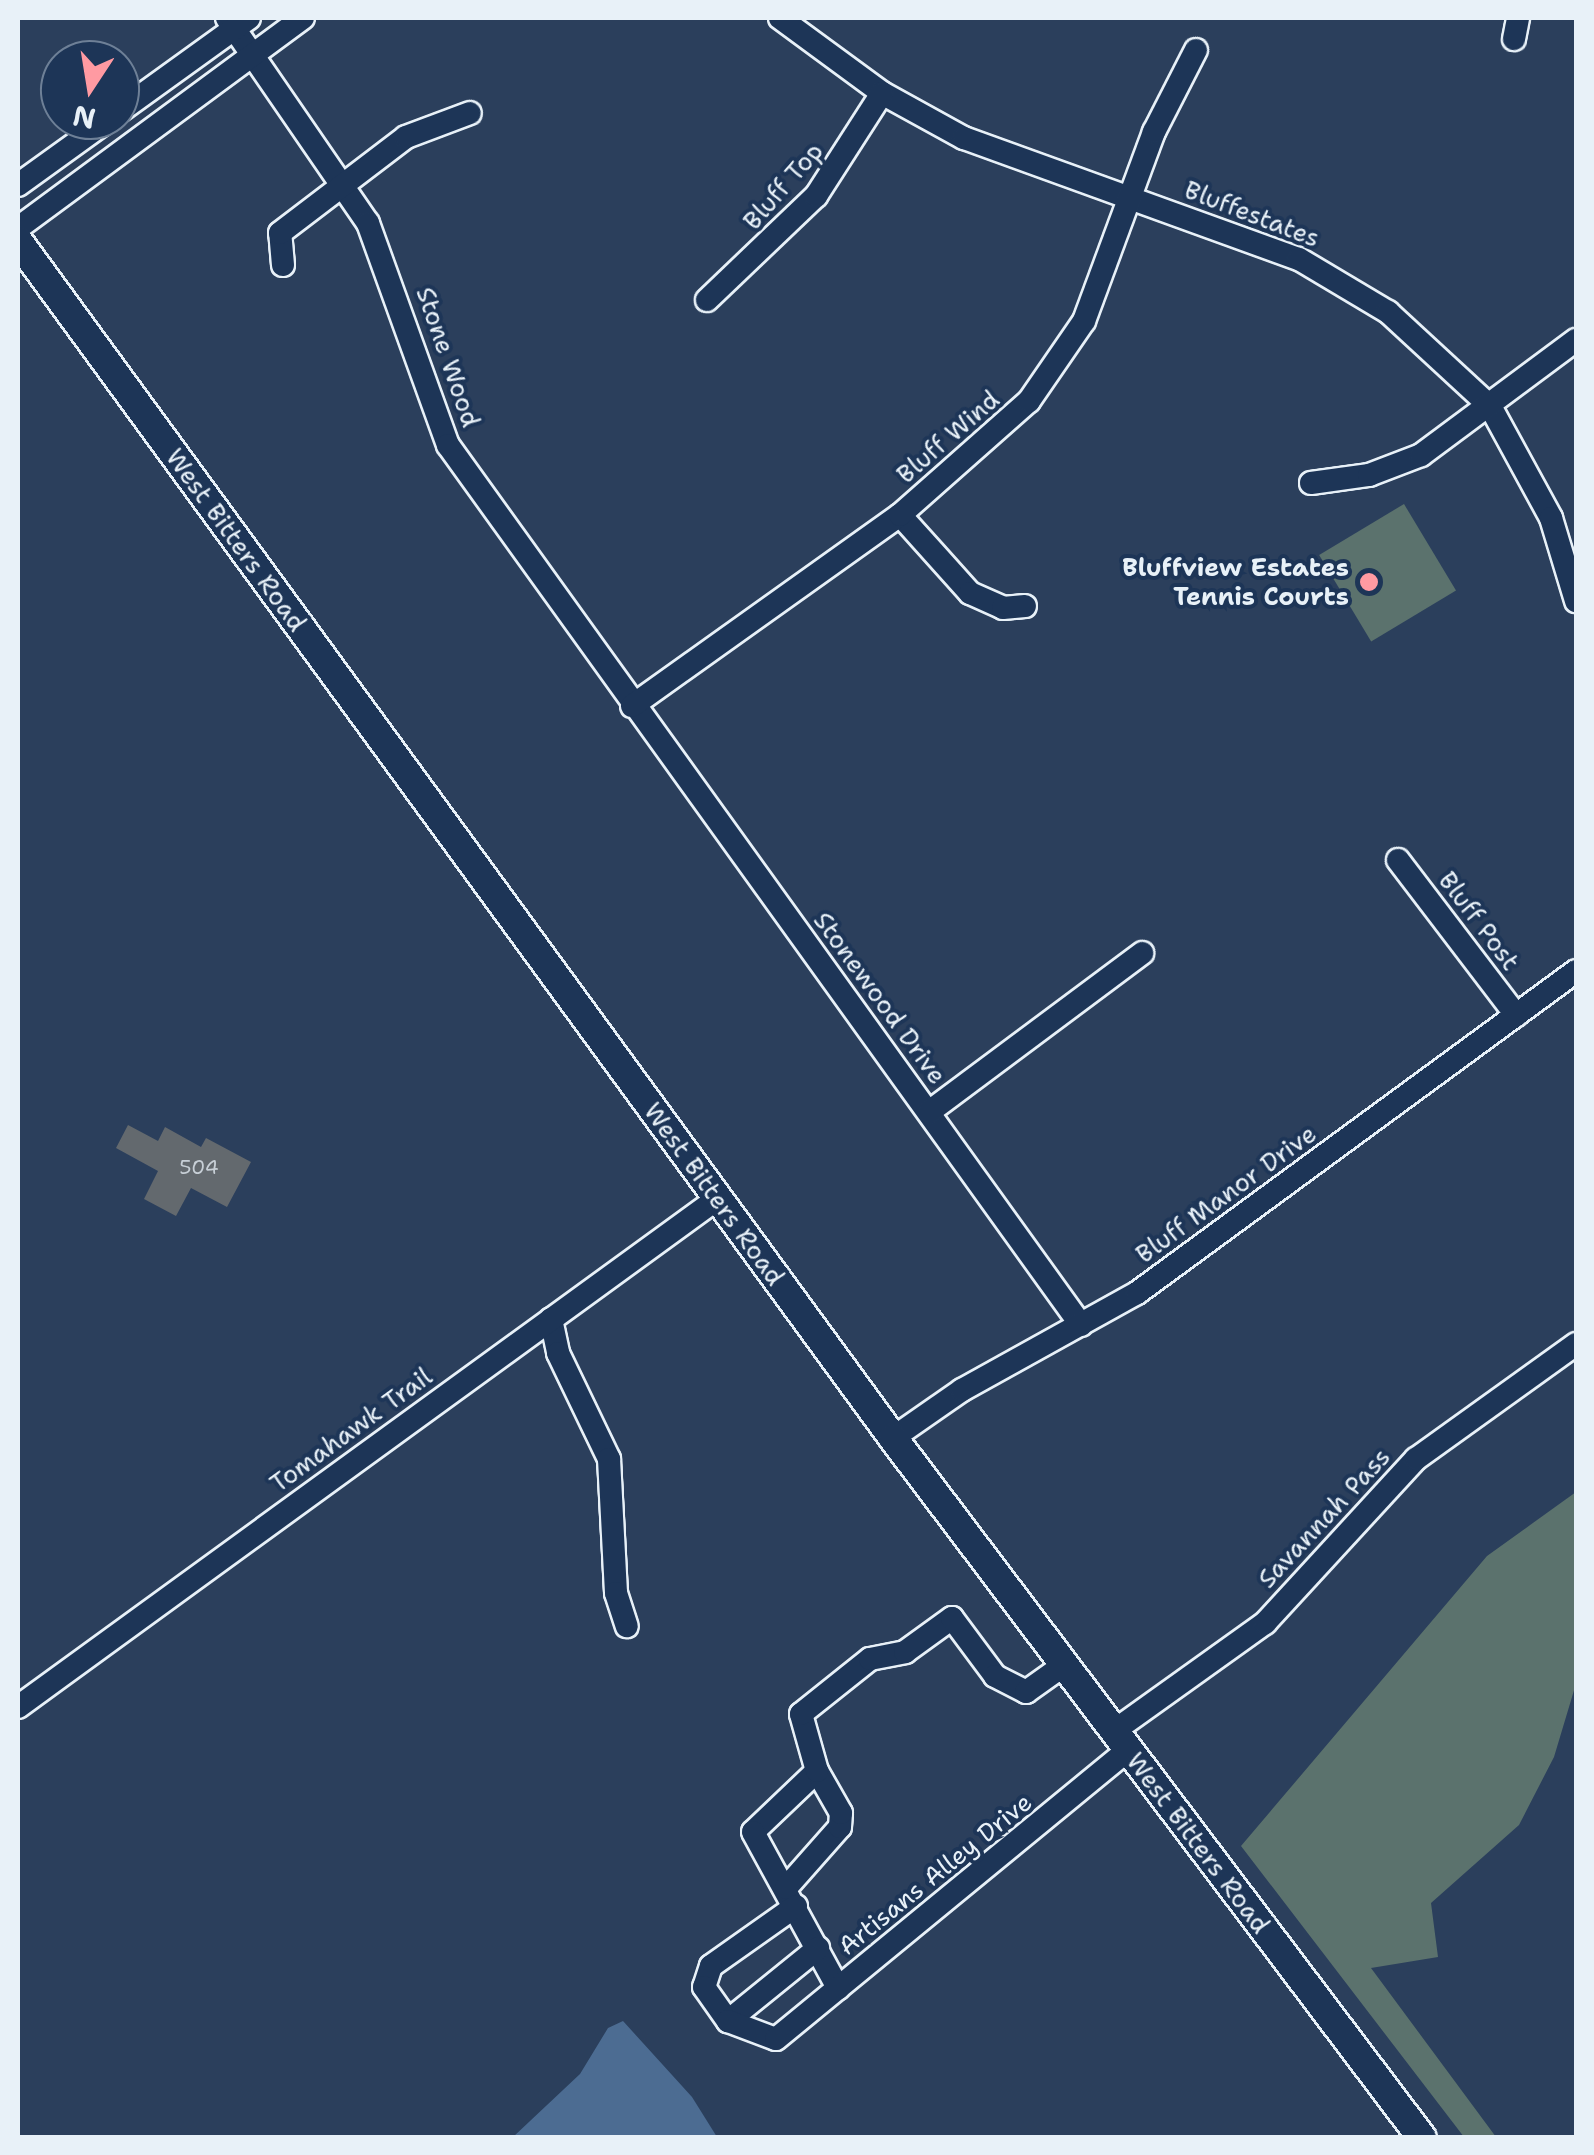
<!DOCTYPE html>
<html>
<head>
<meta charset="utf-8">
<style>
	body { margin:0 }
	#map { position:relative; width:1594px; height:2155px; overflow:hidden; background:#2b3f5c; font-family:"Shantell Sans",sans-serif }
	div>[style] { position:absolute }
	[style*='--x'] { left:calc(var(--x)*1px); top:calc(var(--y)*1px); width:calc(var(--w)*1px); rotate:calc(var(--a)*1deg) }
	.green>* { inset:0; background:#5b726d; transform-origin:0 0 }
	.water>* { inset:0; background:#4c6c92 }
	.building>* { inset:0; background:#63696e }
	.roads { filter:drop-shadow(2px 0 #e8f1f8) drop-shadow(-2px 0 #e8f1f8) drop-shadow(0 2px #e8f1f8) drop-shadow(0 -2px #e8f1f8) }
	.minor>* { height:22px; margin:-11px; padding:0 11px; transform-origin:11px; border-radius:11px; background:#1d3557 }
	.major>* { height:28px; margin:-14px; padding:0 14px; transform-origin:14px; border-radius:14px; background:#1d3557 }
	.dots>* { width:28px; height:28px; translate:-50% -50%; box-sizing:border-box; border:5px solid #1d3557; border-radius:50% }
	span { translate:-50% -50%; white-space:nowrap; text-align:center; line-height:1.15; -webkit-text-stroke:8px #1d3557; paint-order:stroke }
	.number-label { font-size:20px; color:#c7cfd6 }
	.number-label span { -webkit-text-stroke-width:0 }
	.street-label { font-size:25px; color:#e8f1f8 }
	.poi-label { font-size:25px; color:#e8f1f8; font-weight:700 }
	.right { translate:-100% -50%; text-align:right }
	.frame { position:absolute; inset:0; border:20px solid #e8f1f8; pointer-events:none }
	.north { position:absolute; left:40px; top:40px; width:100px; height:100px; box-sizing:border-box; background:#1d3557; border:2px solid #6e8097; border-radius:50%; rotate:192deg; font-size:28px; font-weight:700; line-height:40px; text-align:center; color:#e8f1f8 }
	.north::after { content:''; display:block; margin:auto; width:35px; height:45px; background:#ff9aa2; clip-path:polygon(50% 0,100% 100%,50% 72%,0 100%) }
</style>
</head>
<body>
<div id="map">
	<div class="green">
		<div style="left:1404px;top:504px;width:101px;height:99px;rotate:59deg"></div>
		<div style="clip-path:polygon(1576px 1492px,1575px 1687px,1554px 1757px,1519px 1825px,1431px 1903px,1438px 1957px,1371px 1968px,1496px 2137px,1464px 2137px,1241px 1846px,1487px 1556px)"></div>
	</div>
	<div class="water">
		<div style="clip-path:polygon(623px 2021px,692px 2097px,717px 2137px,513px 2137px,580px 2074px,608px 2028px)"></div>
	</div>
	<div class="building">
		<div style="clip-path:polygon(128px 1125px,158px 1141px,165px 1127px,201px 1147px,206px 1138px,251px 1162px,227px 1207px,191px 1188px,176px 1216px,144px 1199px,158px 1171px,116px 1148px)"></div>
	</div>
	<div class="roads">
		<div class="minor">
			<div style="--x:227;--y:18;--w:249;--a:55.5"></div>
			<div style="--x:368;--y:223;--w:236;--a:70.2"></div>
			<div style="--x:448;--y:445;--w:1084;--a:54.27"></div>
			<div style="--x:780;--y:18;--w:127;--a:36.3"></div>
			<div style="--x:882;--y:93;--w:94;--a:28.8"></div>
			<div style="--x:964;--y:138;--w:356;--a:19.9"></div>
			<div style="--x:1299;--y:259;--w:104;--a:30.8"></div>
			<div style="--x:1388;--y:312;--w:139;--a:42.7"></div>
			<div style="--x:1490;--y:406;--w:128;--a:61.4"></div>
			<div style="--x:1551;--y:518;--w:87;--a:73.2"></div>
			<div style="--x:1514;--y:39;--w:21;--a:-79"></div>
			<div style="--x:120;--y:111;--w:159;--a:-35.8"></div>
			<div style="--x:18;--y:185;--w:111;--a:-35.8"></div>
			<div style="--x:18;--y:228;--w:354;--a:-36.4"></div>
			<div style="--x:283;--y:265;--w:32;--a:-95"></div>
			<div style="--x:280;--y:233;--w:158;--a:-37.3"></div>
			<div style="--x:406;--y:137;--w:68;--a:-20.6"></div>
			<div style="--x:707;--y:300;--w:151;--a:-43.7"></div>
			<div style="--x:816;--y:196;--w:122;--a:-57.3"></div>
			<div style="--x:1311;--y:483;--w:59;--a:-7.9"></div>
			<div style="--x:1369;--y:475;--w:56;--a:-21"></div>
			<div style="--x:1421;--y:455;--w:193;--a:-36.6"></div>
			<div style="--x:900;--y:515;--w:105;--a:48.1"></div>
			<div style="--x:970;--y:593;--w:36;--a:24"></div>
			<div style="--x:1003;--y:608;--w:22;--a:-5"></div>
			<div style="--x:632;--y:706;--w:329;--a:-35.5"></div>
			<div style="--x:900;--y:515;--w:172;--a:-41.5"></div>
			<div style="--x:1029;--y:401;--w:97;--a:-55.5"></div>
			<div style="--x:1084;--y:321;--w:202;--a:-69.7"></div>
			<div style="--x:1154;--y:132;--w:92;--a:-62.9"></div>
			<div style="--x:1398;--y:860;--w:195;--a:52.7"></div>
			<div style="--x:929;--y:1112;--w:266;--a:-36.7"></div>
			<div style="--x:551;--y:1319;--w:35;--a:78"></div>
			<div style="--x:558;--y:1353;--w:118;--a:64.3"></div>
			<div style="--x:609;--y:1459;--w:134;--a:87"></div>
			<div style="--x:616;--y:1593;--w:35;--a:72"></div>
			<div style="--x:893;--y:1438;--w:84;--a:-34.8"></div>
			<div style="--x:962;--y:1390;--w:200;--a:-29"></div>
			<div style="--x:1137;--y:1293;--w:544;--a:-36.26"></div>
			<div style="--x:18;--y:1707;--w:865;--a:-36.02"></div>
			<div style="--x:1114;--y:1731;--w:186;--a:-35.6"></div>
			<div style="--x:1265;--y:1623;--w:223;--a:-47.4"></div>
			<div style="--x:1416;--y:1459;--w:197;--a:-35.7"></div>
			<div style="--x:817;--y:1771;--w:88;--a:136.4"></div>
			<div style="--x:753;--y:1832;--w:178;--a:61.4"></div>
			<div style="--x:786;--y:1888;--w:81;--a:-48.5"></div>
			<div style="--x:840;--y:1827;--w:14;--a:-86"></div>
			<div style="--x:841;--y:1813;--w:48;--a:-119.7"></div>
			<div style="--x:817;--y:1771;--w:59;--a:-105.7"></div>
			<div style="--x:801;--y:1714;--w:88;--a:-38.6"></div>
			<div style="--x:870;--y:1659;--w:36;--a:-11"></div>
			<div style="--x:905;--y:1652;--w:58;--a:-35.9"></div>
			<div style="--x:952;--y:1618;--w:72;--a:53.4"></div>
			<div style="--x:995;--y:1676;--w:35;--a:27"></div>
			<div style="--x:1026;--y:1692;--w:47;--a:-35.4"></div>
			<div style="--x:796;--y:1906;--w:104;--a:144.8"></div>
			<div style="--x:711;--y:1966;--w:22;--a:108"></div>
			<div style="--x:704;--y:1987;--w:42;--a:54.8"></div>
			<div style="--x:728;--y:2021;--w:116;--a:-39"></div>
			<div style="--x:728;--y:2021;--w:51;--a:20.6"></div>
			<div style="--x:776;--y:2039;--w:455;--a:-39.4"></div>
		</div>
		<div class="major">
			<div style="--x:18;--y:241;--w:1483;--a:53.83"></div>
			<div style="--x:893;--y:1438;--w:877;--a:52.92"></div>
		</div>
	</div>
	<div class="dots">
		<div style="left:1369px;top:582px;background:#ff9aa2"></div>
	</div>
	<div class="number-label">
		<span style="left:199px;top:1167px">504</span>
	</div>
	<div class="street-label">
		<span style="left:783px;top:186px;rotate:-49deg">Bluff Top</span>
		<span style="left:1252px;top:214px;rotate:21deg">Bluffestates</span>
		<span style="left:448px;top:357px;rotate:71deg">Stone Wood</span>
		<span style="left:948px;top:437px;rotate:-41deg">Bluff Wind</span>
		<span style="left:236px;top:540px;rotate:54deg">West Bitters Road</span>
		<span style="left:1479px;top:921px;rotate:53deg">Bluff Post</span>
		<span style="left:880px;top:998px;rotate:54deg">Stonewood Drive</span>
		<span style="left:714px;top:1194px;rotate:54deg">West Bitters Road</span>
		<span style="left:1226px;top:1194px;rotate:-36deg">Bluff Manor Drive</span>
		<span style="left:351px;top:1430px;rotate:-36deg">Tomahawk Trail</span>
		<span style="left:1324px;top:1518px;rotate:-47deg">Savannah Pass</span>
		<span style="left:1198px;top:1843px;rotate:53deg">West Bitters Road</span>
		<span style="left:935px;top:1874px;rotate:-39deg">Artisans Alley Drive</span>
	</div>
	<div class="poi-label">
		<span class="right" style="left:1349px;top:582px">Bluffview Estates<br>Tennis Courts</span>
	</div>
	<div class="frame"></div>
	<div class="north">N</div>
</div>
</body>
</html>
